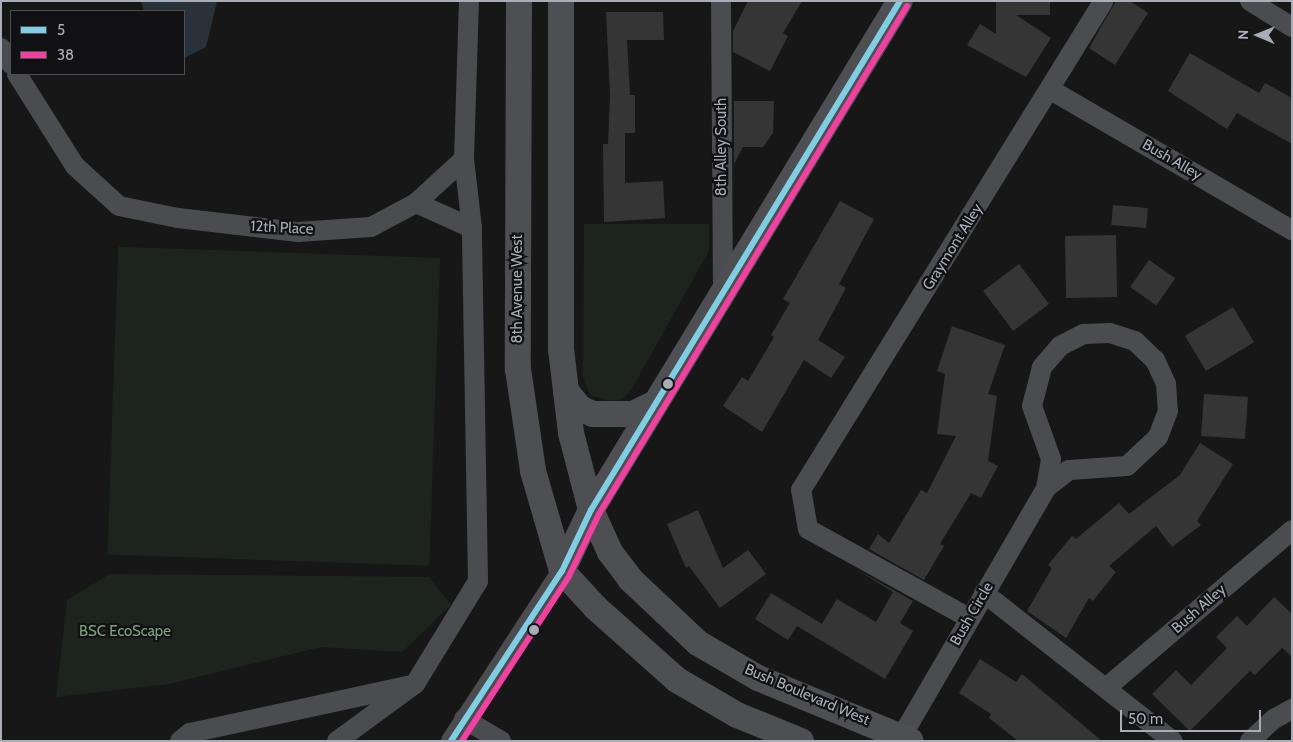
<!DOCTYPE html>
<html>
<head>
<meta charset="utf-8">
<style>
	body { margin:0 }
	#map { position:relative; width:1293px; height:742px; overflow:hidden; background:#171717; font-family:Cabin,sans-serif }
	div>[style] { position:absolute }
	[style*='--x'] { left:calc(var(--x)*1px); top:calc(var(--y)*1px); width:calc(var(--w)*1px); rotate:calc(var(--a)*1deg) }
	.green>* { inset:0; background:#1d241e; transform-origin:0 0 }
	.water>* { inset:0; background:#2a3239 }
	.building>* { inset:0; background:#353536; transform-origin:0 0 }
	.minor>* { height:20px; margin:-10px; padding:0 10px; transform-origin:10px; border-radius:10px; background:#4b4c50 }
	.major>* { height:26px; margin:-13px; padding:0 13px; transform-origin:13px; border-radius:13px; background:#4d4f52 }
	.bus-1>* { height:6px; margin:-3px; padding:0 3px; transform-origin:3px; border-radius:3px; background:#80cee4 }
	.bus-2>* { height:6px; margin:-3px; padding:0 3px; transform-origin:3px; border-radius:3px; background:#f240a1 }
	.dots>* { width:14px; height:14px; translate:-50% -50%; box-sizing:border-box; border:2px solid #111113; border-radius:50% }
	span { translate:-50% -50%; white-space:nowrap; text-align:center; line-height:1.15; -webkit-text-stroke:4.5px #111113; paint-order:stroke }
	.street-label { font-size:15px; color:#a8adb8 }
	.park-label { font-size:15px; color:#7fa381 }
	.frame { position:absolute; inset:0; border:2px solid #a8adb8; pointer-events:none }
	.legend { position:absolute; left:10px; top:10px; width:175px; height:65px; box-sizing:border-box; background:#111113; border:1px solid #4d4f55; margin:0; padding:6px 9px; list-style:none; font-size:15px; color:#a8adb8 }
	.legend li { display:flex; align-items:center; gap:10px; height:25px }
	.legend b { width:25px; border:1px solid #4d4f55 }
	.north { position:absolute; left:1233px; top:10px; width:50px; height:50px; -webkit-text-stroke:4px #111113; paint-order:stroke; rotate:271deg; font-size:14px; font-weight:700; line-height:20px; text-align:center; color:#a8adb8 }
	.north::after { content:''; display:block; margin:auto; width:18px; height:22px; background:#a8adb8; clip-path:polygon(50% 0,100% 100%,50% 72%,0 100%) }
	.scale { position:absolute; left:1120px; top:710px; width:141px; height:22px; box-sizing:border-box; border:2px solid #a8adb8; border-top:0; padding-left:6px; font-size:15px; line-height:18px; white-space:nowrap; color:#a8adb8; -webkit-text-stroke:4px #111113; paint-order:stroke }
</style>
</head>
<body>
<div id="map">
	<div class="green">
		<div style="clip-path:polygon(584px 224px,709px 224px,709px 251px,631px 390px,622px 399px,610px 401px,590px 395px,583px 377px)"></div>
		<div style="left:440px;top:258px;width:308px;height:322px;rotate:92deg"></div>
		<div style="clip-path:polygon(110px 574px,429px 577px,451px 605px,402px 652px,321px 647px,169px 684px,56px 697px,67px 600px)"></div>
	</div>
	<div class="water">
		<div style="clip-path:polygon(141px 1px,217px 1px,206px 47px,184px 58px,184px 11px,144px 11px)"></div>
	</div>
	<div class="building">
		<div style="clip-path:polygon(748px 1px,802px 1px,783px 33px,788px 36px,770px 71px,733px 52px,733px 31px)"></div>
		<div style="clip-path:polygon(996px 1px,1050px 1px,1050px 15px,1016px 15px,1051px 38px,1026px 77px,967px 45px,980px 24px,996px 34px)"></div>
		<div style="clip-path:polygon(1116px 1px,1130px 1px,1148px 13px,1115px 65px,1089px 48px)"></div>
		<div style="clip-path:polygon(606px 12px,663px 12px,664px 40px,627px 40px,630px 95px,635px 95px,635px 133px,625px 133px,625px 183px,663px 181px,665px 218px,604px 222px,603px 144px,608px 144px,610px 95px)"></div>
		<div style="clip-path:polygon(1190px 53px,1259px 93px,1265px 83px,1292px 98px,1292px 144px,1237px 113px,1227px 129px,1168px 91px)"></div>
		<div style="clip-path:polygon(734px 101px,774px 101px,773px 133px,763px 147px,743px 147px,734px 164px)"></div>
		<div style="clip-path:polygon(840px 201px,874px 219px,839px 284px,846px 288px,818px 340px,845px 357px,831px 378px,804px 360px,762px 432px,723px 406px,742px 377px,748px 381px,774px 337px,771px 335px,790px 303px,783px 299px)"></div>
		<div style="left:1113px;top:205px;width:35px;height:20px;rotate:5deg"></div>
		<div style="left:1116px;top:235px;width:62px;height:51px;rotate:89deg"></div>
		<div style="left:1149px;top:260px;width:32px;height:33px;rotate:35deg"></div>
		<div style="left:1019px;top:264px;width:50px;height:45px;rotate:53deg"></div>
		<div style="left:1233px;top:307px;width:41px;height:56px;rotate:59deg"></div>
		<div style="clip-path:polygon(952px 326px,1005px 345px,988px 394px,997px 396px,988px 461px,998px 466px,981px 498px,971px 493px,940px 544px,944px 546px,924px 580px,869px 549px,878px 534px,889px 543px,921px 490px,927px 493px,956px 436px,937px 434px,945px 374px,937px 371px)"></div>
		<div style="left:1204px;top:394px;width:44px;height:42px;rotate:4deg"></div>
		<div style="clip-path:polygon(1200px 443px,1233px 464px,1197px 521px,1201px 525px,1172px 547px,1156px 526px,1109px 566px,1116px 572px,1093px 601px,1089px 598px,1066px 638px,1027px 611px,1052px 568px,1048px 565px,1072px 536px,1076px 539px,1119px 503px,1129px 514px,1180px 475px)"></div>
		<div style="clip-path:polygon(698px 510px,723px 568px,748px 550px,766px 574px,720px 608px,689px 566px,686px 568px,667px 524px)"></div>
		<div style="clip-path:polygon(856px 569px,913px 601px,900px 623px,913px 631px,885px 679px,797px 626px,788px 640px,755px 619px,771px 593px,822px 624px,837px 599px,876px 622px,893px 592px)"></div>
		<div style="clip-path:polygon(1274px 597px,1292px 614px,1292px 657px,1282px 648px,1255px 675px,1250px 671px,1190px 731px,1152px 694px,1176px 670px,1191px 685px,1227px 648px,1216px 637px,1237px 616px,1247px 626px)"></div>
		<div style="clip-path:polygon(980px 659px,1016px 682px,1022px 674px,1102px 741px,1018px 741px,989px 718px,991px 714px,959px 693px)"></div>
	</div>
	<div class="minor">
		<div style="--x:721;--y:1;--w:292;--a:89.6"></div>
		<div style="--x:1250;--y:1;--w:49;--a:31.8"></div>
		<div style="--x:1;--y:48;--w:19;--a:58"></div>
		<div style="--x:17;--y:74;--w:109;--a:57.8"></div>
		<div style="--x:75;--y:166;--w:59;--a:42.3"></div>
		<div style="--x:119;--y:206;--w:60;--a:11.5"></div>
		<div style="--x:178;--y:218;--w:121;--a:6.7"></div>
		<div style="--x:298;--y:232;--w:73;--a:-3.9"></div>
		<div style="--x:371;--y:227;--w:51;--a:-28.1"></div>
		<div style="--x:416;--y:203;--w:65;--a:-42.5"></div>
		<div style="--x:464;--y:159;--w:158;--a:-88.2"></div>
		<div style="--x:1051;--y:90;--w:279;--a:30.2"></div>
		<div style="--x:464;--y:159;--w:69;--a:83.4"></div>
		<div style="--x:1110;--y:333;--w:26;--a:18"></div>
		<div style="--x:1135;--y:341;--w:28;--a:44"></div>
		<div style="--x:1155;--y:360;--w:26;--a:65"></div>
		<div style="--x:1166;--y:384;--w:27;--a:86"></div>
		<div style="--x:1168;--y:411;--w:28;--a:111"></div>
		<div style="--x:1158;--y:437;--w:42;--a:136.9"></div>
		<div style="--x:1127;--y:466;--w:58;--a:176.1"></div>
		<div style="--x:1069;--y:470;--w:29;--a:142"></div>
		<div style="--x:1046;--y:488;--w:29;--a:-80"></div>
		<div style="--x:1051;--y:459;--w:56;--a:-109.7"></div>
		<div style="--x:1032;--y:406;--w:40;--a:-75.6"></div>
		<div style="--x:1042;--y:367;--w:28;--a:-49"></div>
		<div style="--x:1060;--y:346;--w:27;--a:-27"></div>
		<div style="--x:1084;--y:334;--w:26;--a:-2"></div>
		<div style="--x:984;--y:593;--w:240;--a:38.1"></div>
		<div style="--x:969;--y:618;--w:184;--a:-151.1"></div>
		<div style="--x:808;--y:529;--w:40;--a:-100"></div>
		<div style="--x:801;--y:490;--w:574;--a:-58.25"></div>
		<div style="--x:1106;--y:688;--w:244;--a:-40.3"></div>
		<div style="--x:464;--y:719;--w:43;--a:30.7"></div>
		<div style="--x:180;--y:741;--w:13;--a:-39"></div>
		<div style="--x:190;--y:733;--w:223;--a:-12.2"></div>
		<div style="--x:337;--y:741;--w:97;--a:-36.2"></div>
		<div style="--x:415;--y:684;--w:121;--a:-58.5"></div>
		<div style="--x:478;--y:581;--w:353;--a:-91"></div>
		<div style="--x:472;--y:228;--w:61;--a:-155.9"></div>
		<div style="--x:451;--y:741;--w:203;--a:-56.9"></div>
		<div style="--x:899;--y:741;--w:293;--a:-59.8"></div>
		<div style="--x:1250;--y:741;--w:33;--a:-43"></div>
		<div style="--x:1274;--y:719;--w:21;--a:-29"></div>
	</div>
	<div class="major">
		<div style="--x:519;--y:1;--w:368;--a:90.2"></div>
		<div style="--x:518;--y:369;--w:103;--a:81.6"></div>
		<div style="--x:533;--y:471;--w:104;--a:73.8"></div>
		<div style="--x:562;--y:571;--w:50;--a:47.4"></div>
		<div style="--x:596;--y:608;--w:108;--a:41.6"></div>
		<div style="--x:677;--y:680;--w:69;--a:30.3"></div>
		<div style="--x:737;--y:715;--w:69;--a:22.1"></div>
		<div style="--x:561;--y:1;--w:348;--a:90"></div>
		<div style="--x:561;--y:349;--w:85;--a:83.2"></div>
		<div style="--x:571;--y:433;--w:80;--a:75.4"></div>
		<div style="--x:591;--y:510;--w:46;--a:65.7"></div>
		<div style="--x:610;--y:552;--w:34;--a:53"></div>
		<div style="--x:630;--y:579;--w:93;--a:43.3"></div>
		<div style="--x:698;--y:643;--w:69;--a:30.3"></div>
		<div style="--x:758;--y:678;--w:165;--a:22.4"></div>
		<div style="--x:566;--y:391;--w:22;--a:51"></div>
		<div style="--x:580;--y:408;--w:14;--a:25"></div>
		<div style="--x:593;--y:414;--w:40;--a:0"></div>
		<div style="--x:633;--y:414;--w:25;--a:-26"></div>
		<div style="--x:562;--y:571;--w:68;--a:-64.6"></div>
		<div style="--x:591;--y:510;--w:595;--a:-58.74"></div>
	</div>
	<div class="bus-1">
		<div style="--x:451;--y:741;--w:203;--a:-56.9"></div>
		<div style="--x:562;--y:571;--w:68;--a:-64.6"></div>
		<div style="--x:591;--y:510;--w:595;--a:-58.74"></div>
	</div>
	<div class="bus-2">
		<div style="--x:462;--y:741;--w:197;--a:-57"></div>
		<div style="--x:569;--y:576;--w:69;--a:-64.2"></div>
		<div style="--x:599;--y:514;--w:594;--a:-58.77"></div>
	</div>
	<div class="dots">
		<div style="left:668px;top:384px;background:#a8adb8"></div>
		<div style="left:534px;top:630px;background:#a8adb8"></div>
	</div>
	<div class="street-label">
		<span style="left:722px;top:147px;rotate:-90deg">8th Alley South</span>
		<span style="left:1172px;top:160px;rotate:30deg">Bush Alley</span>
		<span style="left:282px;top:228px;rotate:3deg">12th Place</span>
		<span style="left:953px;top:247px;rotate:-58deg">Graymont Alley</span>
		<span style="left:518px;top:289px;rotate:-90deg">8th Avenue West</span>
		<span style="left:1199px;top:609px;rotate:-41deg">Bush Alley</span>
		<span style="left:972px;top:614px;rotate:-60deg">Bush Circle</span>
		<span style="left:807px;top:695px;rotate:23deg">Bush Boulevard West</span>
	</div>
	<div class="park-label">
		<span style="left:125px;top:632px">BSC EcoScape</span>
	</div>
	<div class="frame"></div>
	<ul class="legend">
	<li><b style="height:6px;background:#80cee4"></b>5</li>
	<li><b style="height:6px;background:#f240a1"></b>38</li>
	</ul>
	<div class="north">N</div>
	<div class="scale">50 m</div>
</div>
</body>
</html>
